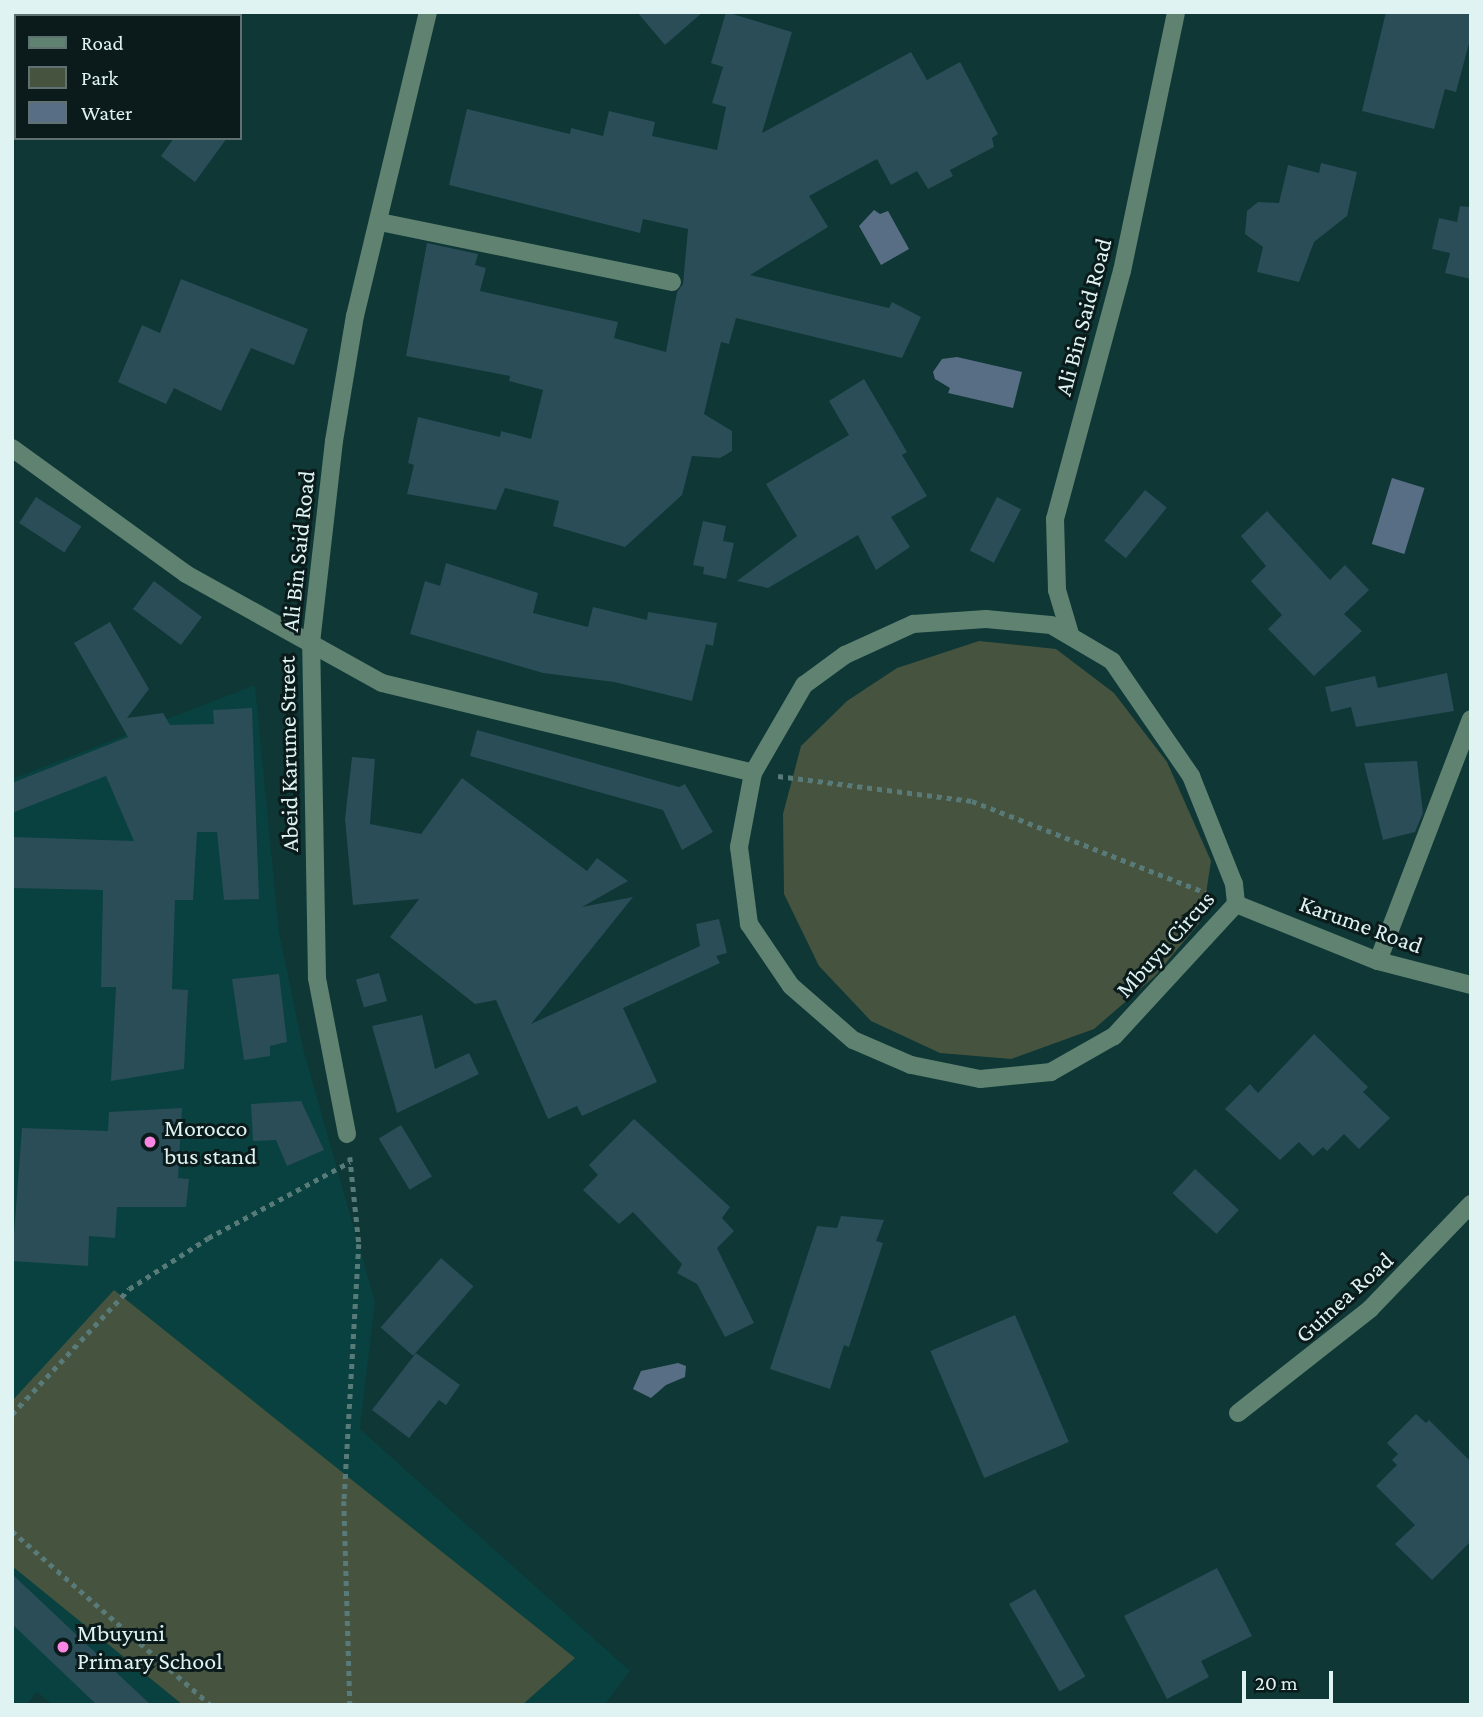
<!DOCTYPE html>
<html>
<head>
<meta charset="utf-8">
<style>
	body { margin:0 }
	#map { position:relative; width:1483px; height:1717px; overflow:hidden; background:#0e3736; font-family:"Crimson Pro",serif }
	div>[style] { position:absolute }
	[style*='--x'] { left:calc(var(--x)*1px); top:calc(var(--y)*1px); width:calc(var(--w)*1px); rotate:calc(var(--a)*1deg) }
	.built>* { inset:0; background:#08413f }
	.green>* { inset:0; background:#46533f }
	.water>* { inset:0; background:#586e85; transform-origin:0 0 }
	.building>* { inset:0; background:#2a4d58; transform-origin:0 0 }
	.path>* { height:4.5px; margin-top:-2.25px; transform-origin:0; background:repeating-linear-gradient(90deg,#587a79 0 5px,transparent 0 10px) }
	.minor>* { height:18px; margin:-9px; padding:0 9px; transform-origin:9px; border-radius:9px; background:#5f8271 }
	.dots>* { width:19px; height:19px; translate:-50% -50%; box-sizing:border-box; border:4px solid #0b1b1b; border-radius:50% }
	span { translate:-50% -50%; white-space:nowrap; text-align:center; line-height:1.15; -webkit-text-stroke:6px #0b1b1b; paint-order:stroke }
	.street-label { font-size:24px; color:#def3f2 }
	.poi-label { font-size:24px; color:#def3f2 }
	.left { translate:0 -50%; text-align:left }
	.frame { position:absolute; inset:0; border:14px solid #def3f2; pointer-events:none }
	.legend { position:absolute; left:14px; top:14px; width:228px; height:126px; box-sizing:border-box; background:#0b1b1b; border:2px solid #5f7171; margin:0; padding:9px 12px; list-style:none; font-size:21px; color:#def3f2 }
	.legend li { display:flex; align-items:center; gap:14px; height:35px }
	.legend b { width:35px; border:2px solid #5f7171 }
	.scale { position:absolute; left:1242px; top:1671px; width:91px; height:32px; box-sizing:border-box; border:4px solid #def3f2; border-top:0; padding-left:9px; font-size:21px; line-height:24px; white-space:nowrap; color:#def3f2; -webkit-text-stroke:5px #0b1b1b; paint-order:stroke }
</style>
</head>
<body>
<div id="map">
	<div class="built">
		<div style="clip-path:polygon(255px 685px,279px 932px,303px 1048px,375px 1302px,360px 1429px,630px 1671px,604px 1705px,53px 1705px,37px 1692px,26px 1705px,12px 1705px,12px 779px)"></div>
	</div>
	<div class="green">
		<div style="clip-path:polygon(979px 641px,1056px 649px,1114px 693px,1167px 762px,1211px 861px,1202px 920px,1154px 977px,1094px 1029px,1011px 1059px,940px 1053px,871px 1021px,819px 966px,784px 894px,783px 814px,801px 746px,847px 701px,897px 668px)"></div>
		<div style="clip-path:polygon(114px 1290px,575px 1658px,522px 1705px,183px 1705px,12px 1566px,12px 1401px)"></div>
	</div>
	<div class="water">
		<div style="clip-path:polygon(874px 210px,880px 214px,888px 211px,909px 249px,881px 265px,859px 226px)"></div>
		<div style="clip-path:polygon(957px 357px,1022px 372px,1013px 408px,948px 393px,950px 388px,935px 379px,933px 372px,942px 359px)"></div>
		<div style="left:1392px;top:478px;width:34px;height:69px;rotate:17deg"></div>
		<div style="clip-path:polygon(678px 1363px,686px 1366px,685px 1377px,666px 1385px,651px 1398px,633px 1389px,641px 1371px)"></div>
	</div>
	<div class="building">
		<div style="clip-path:polygon(637px 12px,703px 12px,665px 45px)"></div>
		<div style="clip-path:polygon(726px 12px,792px 32px,762px 133px,911px 52px,927px 80px,960px 62px,998px 134px,992px 138px,994px 147px,950px 170px,953px 176px,928px 189px,917px 171px,891px 185px,877px 159px,809px 196px,828px 227px,750px 275px,889px 308px,892px 302px,921px 317px,902px 358px,736px 318px,729px 344px,721px 342px,704px 414px,732px 431px,732px 451px,720px 458px,692px 456px,682px 495px,625px 547px,553px 526px,559px 501px,505px 488px,496px 510px,407px 494px,414px 465px,408px 463px,418px 417px,500px 437px,501px 431px,531px 439px,543px 390px,509px 381px,510px 376px,406px 356px,427px 243px,478px 254px,475px 265px,486px 268px,480px 291px,618px 322px,614px 338px,666px 352px,677px 292px,683px 284px,688px 229px,643px 219px,640px 233px,449px 185px,467px 109px,570px 134px,571px 128px,603px 136px,609px 111px,655px 122px,652px 136px,717px 150px,726px 107px,712px 103px,723px 67px,711px 63px)"></div>
		<div style="clip-path:polygon(1386px 12px,1471px 12px,1471px 36px,1456px 92px,1445px 89px,1434px 129px,1362px 111px)"></div>
		<div style="clip-path:polygon(174px 138px,227px 138px,195px 182px,161px 156px)"></div>
		<div style="clip-path:polygon(1321px 163px,1357px 172px,1347px 216px,1314px 242px,1299px 282px,1257px 272px,1263px 247px,1245px 234px,1247px 211px,1258px 202px,1279px 203px,1288px 165px,1319px 173px)"></div>
		<div style="clip-path:polygon(1460px 206px,1471px 207px,1471px 279px,1445px 273px,1450px 253px,1432px 249px,1439px 218px,1457px 222px)"></div>
		<div style="clip-path:polygon(181px 279px,308px 329px,294px 365px,251px 348px,221px 411px,174px 388px,166px 404px,118px 382px,142px 325px,160px 333px)"></div>
		<div style="clip-path:polygon(864px 379px,907px 452px,902px 455px,927px 496px,891px 517px,910px 547px,876px 570px,858px 535px,768px 588px,737px 581px,797px 536px,766px 484px,849px 435px,829px 401px)"></div>
		<div style="left:1145px;top:490px;width:28px;height:65px;rotate:39deg"></div>
		<div style="left:36px;top:497px;width:54px;height:31px;rotate:33deg"></div>
		<div style="left:997px;top:497px;width:27px;height:60px;rotate:27deg"></div>
		<div style="clip-path:polygon(1267px 511px,1330px 580px,1345px 565px,1369px 590px,1344px 614px,1362px 631px,1314px 676px,1268px 629px,1282px 615px,1251px 581px,1266px 566px,1241px 536px)"></div>
		<div style="clip-path:polygon(703px 521px,726px 526px,723px 541px,734px 543px,726px 579px,703px 574px,704px 567px,693px 565px)"></div>
		<div style="clip-path:polygon(446px 563px,538px 593px,533px 613px,588px 627px,593px 607px,647px 620px,648px 612px,717px 623px,713px 646px,706px 644px,692px 701px,614px 682px,543px 673px,410px 634px,425px 581px,440px 586px)"></div>
		<div style="left:154px;top:581px;width:60px;height:35px;rotate:37deg"></div>
		<div style="clip-path:polygon(110px 622px,149px 689px,127px 718px,163px 713px,170px 725px,214px 724px,213px 710px,252px 708px,259px 899px,224px 900px,217px 832px,197px 832px,193px 900px,175px 900px,172px 989px,188px 990px,184px 1069px,111px 1081px,116px 987px,101px 987px,103px 890px,12px 888px,12px 837px,134px 841px,106px 776px,12px 813px,12px 783px,128px 737px,74px 643px)"></div>
		<div style="clip-path:polygon(1447px 673px,1454px 711px,1356px 727px,1351px 707px,1331px 712px,1325px 687px,1375px 676px,1378px 688px)"></div>
		<div style="clip-path:polygon(477px 730px,679px 787px,685px 784px,713px 832px,682px 850px,663px 810px,470px 756px)"></div>
		<div style="clip-path:polygon(352px 757px,375px 759px,370px 824px,421px 834px,462px 778px,587px 871px,597px 858px,628px 881px,582px 907px,633px 897px,531px 1024px,700px 946px,696px 924px,719px 919px,727px 953px,716px 956px,720px 963px,623px 1008px,657px 1082px,582px 1116px,577px 1106px,548px 1119px,496px 1000px,475px 1004px,390px 937px,419px 899px,353px 905px,345px 819px)"></div>
		<div style="clip-path:polygon(1417px 761px,1423px 813px,1415px 832px,1383px 840px,1364px 763px)"></div>
		<div style="left:379px;top:973px;width:29px;height:24px;rotate:74deg"></div>
		<div style="clip-path:polygon(279px 974px,287px 1042px,270px 1046px,270px 1056px,244px 1060px,232px 979px)"></div>
		<div style="clip-path:polygon(422px 1015px,435px 1069px,469px 1053px,479px 1074px,397px 1113px,372px 1026px)"></div>
		<div style="clip-path:polygon(1314px 1034px,1368px 1087px,1363px 1092px,1390px 1118px,1359px 1149px,1344px 1134px,1327px 1151px,1323px 1147px,1313px 1156px,1299px 1142px,1280px 1160px,1225px 1109px,1250px 1084px,1258px 1093px)"></div>
		<div style="clip-path:polygon(301px 1101px,324px 1150px,287px 1166px,276px 1140px,253px 1141px,251px 1104px)"></div>
		<div style="clip-path:polygon(182px 1108px,178px 1178px,189px 1179px,186px 1207px,117px 1207px,115px 1238px,89px 1236px,88px 1266px,12px 1261px,22px 1128px,108px 1131px,109px 1112px)"></div>
		<div style="clip-path:polygon(634px 1119px,730px 1207px,722px 1218px,734px 1231px,717px 1248px,754px 1323px,725px 1337px,697px 1284px,677px 1273px,682px 1264px,633px 1212px,619px 1224px,583px 1190px,598px 1175px,589px 1165px)"></div>
		<div style="left:401px;top:1125px;width:60px;height:26px;rotate:59deg"></div>
		<div style="left:1195px;top:1169px;width:60px;height:33px;rotate:43deg"></div>
		<div style="clip-path:polygon(841px 1216px,884px 1220px,876px 1241px,883px 1243px,849px 1347px,844px 1345px,830px 1389px,770px 1369px,817px 1226px,837px 1228px)"></div>
		<div style="left:441px;top:1258px;width:43px;height:92px;rotate:41deg"></div>
		<div style="left:1015px;top:1315px;width:138px;height:92px;rotate:67deg"></div>
		<div style="clip-path:polygon(416px 1353px,460px 1385px,446px 1405px,439px 1400px,409px 1438px,372px 1410px)"></div>
		<div style="clip-path:polygon(1416px 1414px,1426px 1423px,1429px 1420px,1471px 1462px,1471px 1541px,1432px 1580px,1395px 1544px,1415px 1525px,1376px 1486px,1397px 1465px,1392px 1460px,1398px 1454px,1387px 1443px)"></div>
		<div style="clip-path:polygon(1217px 1568px,1252px 1636px,1201px 1661px,1209px 1677px,1167px 1699px,1124px 1616px)"></div>
		<div style="clip-path:polygon(12px 1574px,119px 1675px,151px 1705px,97px 1705px,12px 1624px)"></div>
		<div style="left:1035px;top:1589px;width:101px;height:30px;rotate:60deg"></div>
	</div>
	<div class="path">
		<div style="--x:778;--y:776;--w:196;--a:7.3"></div>
		<div style="--x:972;--y:801;--w:258;--a:21.4"></div>
		<div style="--x:350;--y:1157;--w:87;--a:84.1"></div>
		<div style="--x:359;--y:1244;--w:257;--a:93.3"></div>
		<div style="--x:344;--y:1501;--w:204;--a:88.3"></div>
		<div style="--x:12;--y:1414;--w:171;--a:-46.9"></div>
		<div style="--x:129;--y:1289;--w:94;--a:-32.8"></div>
		<div style="--x:208;--y:1238;--w:161;--a:-28.2"></div>
		<div style="--x:12;--y:1531;--w:264;--a:41.2"></div>
	</div>
	<div class="minor">
		<div style="--x:380;--y:222;--w:298;--a:11.6"></div>
		<div style="--x:12;--y:448;--w:215;--a:35.9"></div>
		<div style="--x:186;--y:574;--w:224;--a:29.1"></div>
		<div style="--x:382;--y:683;--w:382;--a:13.6"></div>
		<div style="--x:986;--y:619;--w:65;--a:5.3"></div>
		<div style="--x:1051;--y:625;--w:71;--a:30.5"></div>
		<div style="--x:1112;--y:661;--w:140;--a:55.5"></div>
		<div style="--x:1191;--y:776;--w:116;--a:68.3"></div>
		<div style="--x:1234;--y:884;--w:20;--a:84"></div>
		<div style="--x:1236;--y:904;--w:180;--a:132.7"></div>
		<div style="--x:1114;--y:1036;--w:73;--a:150.3"></div>
		<div style="--x:1051;--y:1072;--w:71;--a:174.4"></div>
		<div style="--x:980;--y:1079;--w:70;--a:-168.5"></div>
		<div style="--x:911;--y:1065;--w:63;--a:-156.7"></div>
		<div style="--x:853;--y:1040;--w:82;--a:-138.9"></div>
		<div style="--x:791;--y:986;--w:75;--a:-124.1"></div>
		<div style="--x:749;--y:924;--w:78;--a:-97.4"></div>
		<div style="--x:739;--y:847;--w:75;--a:-79.3"></div>
		<div style="--x:753;--y:773;--w:102;--a:-59.9"></div>
		<div style="--x:804;--y:685;--w:51;--a:-36.2"></div>
		<div style="--x:845;--y:655;--w:75;--a:-24.5"></div>
		<div style="--x:913;--y:624;--w:73;--a:-3.9"></div>
		<div style="--x:1070;--y:634;--w:46;--a:-106.5"></div>
		<div style="--x:1057;--y:590;--w:71;--a:-91.6"></div>
		<div style="--x:1055;--y:519;--w:257;--a:-74.9"></div>
		<div style="--x:1122;--y:271;--w:265;--a:-78.2"></div>
		<div style="--x:1236;--y:904;--w:153;--a:21.9"></div>
		<div style="--x:1378;--y:961;--w:96;--a:14.5"></div>
		<div style="--x:1378;--y:961;--w:259;--a:-69"></div>
		<div style="--x:347;--y:1134;--w:159;--a:-100.9"></div>
		<div style="--x:317;--y:978;--w:335;--a:-91"></div>
		<div style="--x:311;--y:643;--w:203;--a:-83.5"></div>
		<div style="--x:334;--y:441;--w:127;--a:-80.5"></div>
		<div style="--x:355;--y:316;--w:313;--a:-76.5"></div>
		<div style="--x:1238;--y:1413;--w:168;--a:-38.2"></div>
		<div style="--x:1370;--y:1309;--w:146;--a:-46.1"></div>
	</div>
	<div class="dots">
		<div style="left:150px;top:1142px;background:#fc86e4"></div>
		<div style="left:63px;top:1647px;background:#fc86e4"></div>
	</div>
	<div class="street-label">
		<span style="left:1083px;top:317px;rotate:-75deg">Ali Bin Said Road</span>
		<span style="left:298px;top:551px;rotate:-84deg">Ali Bin Said Road</span>
		<span style="left:288px;top:754px;rotate:-91deg">Abeid Karume Street</span>
		<span style="left:1361px;top:924px;rotate:20deg">Karume Road</span>
		<span style="left:1165px;top:944px;rotate:-48deg">Mbuyu Circus</span>
		<span style="left:1344px;top:1297px;rotate:-42deg">Guinea Road</span>
	</div>
	<div class="poi-label">
		<span class="left" style="left:164px;top:1142px">Morocco<br>bus stand</span>
		<span class="left" style="left:77px;top:1647px">Mbuyuni<br>Primary School</span>
	</div>
	<div class="frame"></div>
	<ul class="legend">
	<li><b style="height:9px;background:#5f8271"></b>Road</li>
	<li><b style="height:19px;background:#46533f"></b>Park</li>
	<li><b style="height:19px;background:#586e85"></b>Water</li>
	</ul>
	<div class="scale">20 m</div>
</div>
</body>
</html>
